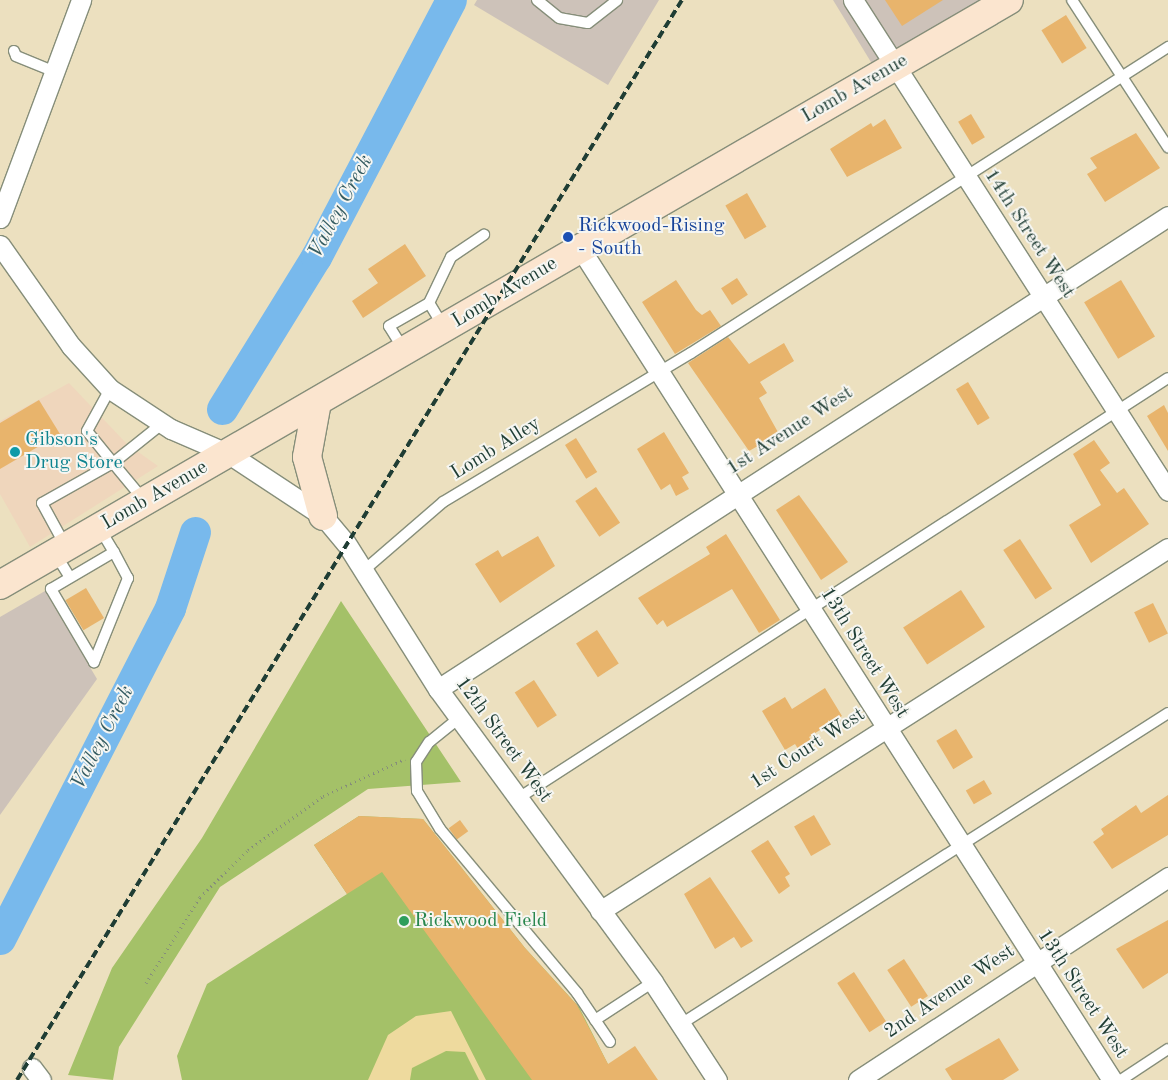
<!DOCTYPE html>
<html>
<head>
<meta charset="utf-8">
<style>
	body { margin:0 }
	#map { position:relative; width:1168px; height:1080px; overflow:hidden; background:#ece0bf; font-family:"Old Standard TT",serif }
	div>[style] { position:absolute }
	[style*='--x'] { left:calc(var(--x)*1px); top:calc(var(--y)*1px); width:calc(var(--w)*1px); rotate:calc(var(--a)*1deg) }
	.built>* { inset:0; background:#efd6bc }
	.industrial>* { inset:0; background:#cdc2b9 }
	.green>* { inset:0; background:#a4c168 }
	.sand>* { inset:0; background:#eeda9e }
	.river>* { height:31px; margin:-15.5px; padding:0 15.5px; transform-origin:15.5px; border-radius:15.5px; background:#78b9ec }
	.building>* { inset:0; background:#e8b46c; transform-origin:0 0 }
	.path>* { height:3px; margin-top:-1.5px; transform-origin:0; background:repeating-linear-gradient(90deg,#868e7a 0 1px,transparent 0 5px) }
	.roads { filter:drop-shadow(1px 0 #868e7a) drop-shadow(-1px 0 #868e7a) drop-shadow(0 1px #868e7a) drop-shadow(0 -1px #868e7a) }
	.service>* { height:10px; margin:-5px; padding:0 5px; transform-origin:5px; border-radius:5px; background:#fff }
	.minor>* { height:19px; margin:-9.5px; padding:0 9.5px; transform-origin:9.5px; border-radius:9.5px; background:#fff }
	.secondary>* { height:28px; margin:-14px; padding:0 14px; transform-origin:14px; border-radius:14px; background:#fbe5cf }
	.rail>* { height:4px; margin-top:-2px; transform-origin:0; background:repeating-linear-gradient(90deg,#1f3d34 0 8px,transparent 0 12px) }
	.dots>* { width:14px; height:14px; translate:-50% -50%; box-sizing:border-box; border:2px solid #f6f6f2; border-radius:50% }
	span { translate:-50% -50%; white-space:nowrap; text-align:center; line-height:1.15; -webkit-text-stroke:4px #f6f6f2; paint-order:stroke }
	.street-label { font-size:20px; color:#1f3d34 }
	.transit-label { font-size:20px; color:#164399 }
	.left { translate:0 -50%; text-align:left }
	.culture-label { font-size:20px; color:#0d838f }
	.leisure-label { font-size:20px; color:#27864d }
	.water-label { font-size:21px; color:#355c62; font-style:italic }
</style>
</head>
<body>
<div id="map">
	<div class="built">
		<div style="clip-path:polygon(69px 383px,127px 444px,158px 466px,30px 547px,0 494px,0 421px)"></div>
	</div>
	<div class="industrial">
		<div style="clip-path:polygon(477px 0,659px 0,608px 85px,474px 5px)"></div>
		<div style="clip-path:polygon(833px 0,988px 0,874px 67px)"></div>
		<div style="clip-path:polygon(45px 591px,97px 679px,0 815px,0 617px)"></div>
	</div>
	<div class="green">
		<div style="clip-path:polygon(341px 601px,461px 782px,368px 789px,220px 887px,119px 1047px,113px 1080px,68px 1075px,112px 968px,202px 838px)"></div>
		<div style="clip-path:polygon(359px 816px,423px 819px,525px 948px,579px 1007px,616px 1080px,182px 1080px,177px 1056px,207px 984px,347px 894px,314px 845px)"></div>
	</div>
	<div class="sand">
		<div style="clip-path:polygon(451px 1011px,486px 1080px,479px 1080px,465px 1052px,446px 1051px,412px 1068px,410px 1080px,368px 1080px,388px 1035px,416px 1016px)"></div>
	</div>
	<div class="river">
		<div style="--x:222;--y:409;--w:179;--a:-58.3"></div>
		<div style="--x:316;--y:257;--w:290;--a:-62.3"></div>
		<div style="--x:0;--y:939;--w:372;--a:-62.8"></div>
		<div style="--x:170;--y:608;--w:80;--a:-71.8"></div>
	</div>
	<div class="building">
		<div style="clip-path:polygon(885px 0,943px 0,902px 26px)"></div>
		<div style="left:1066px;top:15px;width:39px;height:29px;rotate:58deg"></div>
		<div style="left:971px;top:114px;width:27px;height:15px;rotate:59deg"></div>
		<div style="clip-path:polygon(885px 119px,902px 148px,847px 177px,830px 149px,871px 123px,873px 127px)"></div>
		<div style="clip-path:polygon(1136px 133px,1160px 168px,1105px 202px,1087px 174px,1097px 168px,1090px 158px)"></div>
		<div style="left:747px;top:193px;width:39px;height:25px;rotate:60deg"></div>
		<div style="clip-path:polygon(405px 244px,426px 276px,363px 318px,352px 301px,378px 283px,368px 269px)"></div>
		<div style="left:737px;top:278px;width:20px;height:19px;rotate:57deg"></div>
		<div style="clip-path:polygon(676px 280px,696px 310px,702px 315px,710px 310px,721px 326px,675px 354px,642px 302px)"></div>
		<div style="left:1121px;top:280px;width:66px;height:43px;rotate:59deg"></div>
		<div style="clip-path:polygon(728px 337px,749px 364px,784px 343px,794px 361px,760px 382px,767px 393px,759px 398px,779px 434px,749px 451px,688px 363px)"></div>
		<div style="left:968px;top:382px;width:42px;height:14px;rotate:59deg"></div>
		<div style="clip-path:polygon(39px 400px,60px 434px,0 469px,0 423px)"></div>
		<div style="clip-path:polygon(1164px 405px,1168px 413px,1168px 451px,1147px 416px)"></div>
		<div style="clip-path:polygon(664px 432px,689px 473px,682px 477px,689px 489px,676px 496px,670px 484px,661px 490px,637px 449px)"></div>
		<div style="left:576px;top:438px;width:40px;height:13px;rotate:58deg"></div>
		<div style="clip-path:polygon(1094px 440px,1110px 463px,1100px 470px,1117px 493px,1124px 488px,1149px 524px,1091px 563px,1069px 525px,1101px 505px,1073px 454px)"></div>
		<div style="left:596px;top:487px;width:43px;height:25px;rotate:56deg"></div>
		<div style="clip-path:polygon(799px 495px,848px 562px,821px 580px,776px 510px)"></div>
		<div style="clip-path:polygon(726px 534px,780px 620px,759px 633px,732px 589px,667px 627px,663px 620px,657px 625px,638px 598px,710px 554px,706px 547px)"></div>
		<div style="clip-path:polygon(538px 536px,555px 566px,500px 603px,475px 564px,498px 550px,502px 557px)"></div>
		<div style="left:1020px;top:539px;width:59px;height:20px;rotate:57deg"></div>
		<div style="left:86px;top:588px;width:35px;height:24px;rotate:59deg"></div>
		<div style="left:961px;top:590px;width:44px;height:69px;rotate:57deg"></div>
		<div style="left:1153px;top:603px;width:34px;height:21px;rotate:64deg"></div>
		<div style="left:597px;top:630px;width:40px;height:25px;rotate:57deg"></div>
		<div style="left:534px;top:680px;width:42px;height:23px;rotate:57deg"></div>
		<div style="clip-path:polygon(825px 688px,842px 716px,809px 737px,813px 744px,800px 752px,795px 744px,785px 750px,762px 711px,785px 697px,792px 709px)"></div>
		<div style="left:956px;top:729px;width:33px;height:23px;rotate:59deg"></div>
		<div style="left:984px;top:780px;width:16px;height:21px;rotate:60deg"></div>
		<div style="clip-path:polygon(1168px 795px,1168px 835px,1112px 869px,1093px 842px,1104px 834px,1101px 829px,1136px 805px,1141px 813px)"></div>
		<div style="left:814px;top:815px;width:34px;height:23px;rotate:60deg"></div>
		<div style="clip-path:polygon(359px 816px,423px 819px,525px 948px,577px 1005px,608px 1064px,635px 1046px,658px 1080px,532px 1080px,382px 872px,347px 894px,314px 845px)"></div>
		<div style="left:460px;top:820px;width:14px;height:14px;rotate:54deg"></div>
		<div style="clip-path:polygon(768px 840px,790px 874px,785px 877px,790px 886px,779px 894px,751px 851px)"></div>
		<div style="clip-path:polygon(710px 877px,753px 941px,741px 948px,734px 937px,715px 949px,684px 894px)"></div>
		<div style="clip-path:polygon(1168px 920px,1168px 973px,1143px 989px,1116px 949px)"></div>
		<div style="left:904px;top:959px;width:44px;height:20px;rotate:57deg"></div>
		<div style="left:854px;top:972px;width:59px;height:20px;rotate:57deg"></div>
		<div style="clip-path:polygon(999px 1038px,1019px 1070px,1003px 1080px,952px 1080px,945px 1069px)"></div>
	</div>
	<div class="path">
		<div style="--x:146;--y:983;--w:102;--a:-57.9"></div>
		<div style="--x:200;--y:897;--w:67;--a:-44.4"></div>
		<div style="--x:248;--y:850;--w:92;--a:-35.8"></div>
		<div style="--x:323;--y:796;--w:90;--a:-24.3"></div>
	</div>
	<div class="roads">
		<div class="service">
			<div style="--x:537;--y:0;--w:28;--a:39"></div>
			<div style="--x:559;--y:18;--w:29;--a:10"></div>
			<div style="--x:588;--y:23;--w:37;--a:-38"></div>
			<div style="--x:1072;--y:0;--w:176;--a:56.9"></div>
			<div style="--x:14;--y:51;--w:5;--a:68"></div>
			<div style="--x:16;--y:56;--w:42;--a:22.3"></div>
			<div style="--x:443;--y:326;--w:27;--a:-121"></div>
			<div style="--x:429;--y:303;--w:51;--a:-64.4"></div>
			<div style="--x:451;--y:257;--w:40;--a:-34"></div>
			<div style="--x:404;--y:350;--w:28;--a:-122"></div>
			<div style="--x:389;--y:326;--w:46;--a:-29.9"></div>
			<div style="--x:143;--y:499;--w:47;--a:-129.8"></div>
			<div style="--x:113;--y:463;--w:64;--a:-38.7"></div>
			<div style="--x:100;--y:529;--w:27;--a:59"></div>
			<div style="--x:114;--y:552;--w:30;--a:62"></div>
			<div style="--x:128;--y:578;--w:91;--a:112"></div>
			<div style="--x:94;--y:662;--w:85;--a:-120.5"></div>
			<div style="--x:51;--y:589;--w:73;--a:-30.4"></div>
			<div style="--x:66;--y:547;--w:50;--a:-118.6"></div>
			<div style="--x:42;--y:503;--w:81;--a:-29.4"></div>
			<div style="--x:113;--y:463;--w:41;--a:-129.1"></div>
			<div style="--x:87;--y:431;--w:48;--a:-61.3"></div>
			<div style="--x:56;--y:555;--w:26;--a:58"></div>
			<div style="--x:362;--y:572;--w:107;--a:-40.8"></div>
			<div style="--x:443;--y:502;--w:289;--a:-31"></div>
			<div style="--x:691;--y:353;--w:567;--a:-32.68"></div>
			<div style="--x:459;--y:718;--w:38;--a:141"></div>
			<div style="--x:429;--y:742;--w:24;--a:123"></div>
			<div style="--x:416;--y:762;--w:29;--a:88"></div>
			<div style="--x:417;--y:791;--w:44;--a:58.8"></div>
			<div style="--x:440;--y:829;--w:214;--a:50.1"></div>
			<div style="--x:577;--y:993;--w:59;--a:56"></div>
			<div style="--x:517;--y:799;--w:775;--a:-32.89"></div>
			<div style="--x:595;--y:1020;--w:69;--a:-33.2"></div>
			<div style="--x:681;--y:1024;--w:578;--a:-32.56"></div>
			<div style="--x:1121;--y:1080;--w:56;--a:-33.4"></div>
		</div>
		<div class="minor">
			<div style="--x:853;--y:0;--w:583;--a:57.32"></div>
			<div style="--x:0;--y:218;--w:233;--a:-69.6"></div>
			<div style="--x:0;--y:245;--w:123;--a:54.9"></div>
			<div style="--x:71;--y:346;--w:58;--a:47.8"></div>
			<div style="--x:110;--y:389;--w:73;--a:33.3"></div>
			<div style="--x:171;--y:429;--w:63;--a:23.3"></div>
			<div style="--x:229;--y:454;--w:113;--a:33.4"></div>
			<div style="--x:323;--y:516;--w:35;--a:50"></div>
			<div style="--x:346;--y:543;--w:173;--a:57.8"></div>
			<div style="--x:438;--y:689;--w:363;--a:53.7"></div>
			<div style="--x:653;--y:982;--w:117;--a:56.9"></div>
			<div style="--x:580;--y:248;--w:988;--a:57.4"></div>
			<div style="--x:438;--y:689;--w:870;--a:-32.94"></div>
			<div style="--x:600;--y:911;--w:674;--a:-32.58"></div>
			<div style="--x:32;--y:1068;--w:15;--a:53"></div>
			<div style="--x:858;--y:1080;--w:371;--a:-33.2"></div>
		</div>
		<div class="secondary">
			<div style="--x:317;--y:402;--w:56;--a:100.3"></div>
			<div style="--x:307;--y:457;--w:61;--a:74.8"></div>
			<div style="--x:0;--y:585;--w:1166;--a:-30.1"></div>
		</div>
	</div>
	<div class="rail">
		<div style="--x:17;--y:1080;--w:1268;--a:-58.38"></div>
	</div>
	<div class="dots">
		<div style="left:568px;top:237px;background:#1a4fb4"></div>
		<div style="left:15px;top:452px;background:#0f9aa8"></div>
		<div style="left:404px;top:921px;background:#2e9e5b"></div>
	</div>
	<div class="street-label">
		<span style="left:855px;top:89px;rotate:-30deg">Lomb Avenue</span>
		<span style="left:1029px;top:234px;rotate:57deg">14th Street West</span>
		<span style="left:505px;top:293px;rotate:-31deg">Lomb Avenue</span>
		<span style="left:790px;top:431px;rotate:-33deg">1st Avenue West</span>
		<span style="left:496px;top:449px;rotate:-32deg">Lomb Alley</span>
		<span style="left:155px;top:496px;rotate:-30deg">Lomb Avenue</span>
		<span style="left:864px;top:653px;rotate:58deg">13th Street West</span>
		<span style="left:503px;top:740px;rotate:54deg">12th Street West</span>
		<span style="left:808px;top:749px;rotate:-33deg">1st Court West</span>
		<span style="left:950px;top:992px;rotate:-34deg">2nd Avenue West</span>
		<span style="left:1082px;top:994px;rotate:57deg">13th Street West</span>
	</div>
	<div class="transit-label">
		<span class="left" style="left:578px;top:238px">Rickwood-Rising<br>- South</span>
	</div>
	<div class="culture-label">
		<span class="left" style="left:25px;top:452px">Gibson's<br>Drug Store</span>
	</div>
	<div class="leisure-label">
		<span class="left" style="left:414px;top:921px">Rickwood Field</span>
	</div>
	<div class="water-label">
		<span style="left:341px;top:207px;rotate:-62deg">Valley Creek</span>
		<span style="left:103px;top:738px;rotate:-63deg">Valley Creek</span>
	</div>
</div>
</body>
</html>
